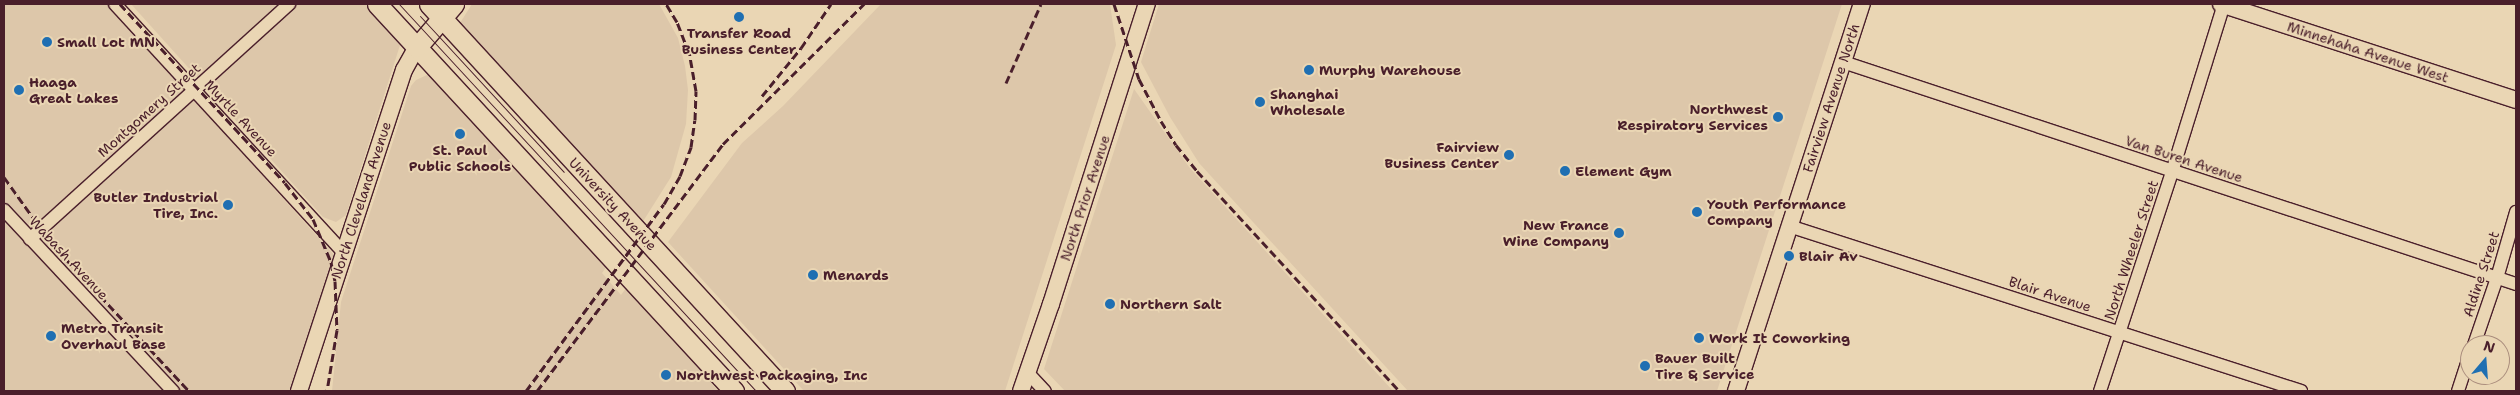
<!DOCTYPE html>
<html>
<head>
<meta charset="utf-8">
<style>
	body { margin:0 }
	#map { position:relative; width:2520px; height:395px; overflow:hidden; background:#ead6b4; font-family:"Shantell Sans",sans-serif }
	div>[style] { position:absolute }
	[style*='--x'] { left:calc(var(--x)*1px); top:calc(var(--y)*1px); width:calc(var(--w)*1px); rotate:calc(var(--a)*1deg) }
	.built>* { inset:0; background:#ddc7aa }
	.roads { filter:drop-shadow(1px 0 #4a1f2b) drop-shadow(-1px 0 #4a1f2b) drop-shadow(0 1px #4a1f2b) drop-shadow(0 -1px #4a1f2b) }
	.minor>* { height:12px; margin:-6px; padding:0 6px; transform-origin:6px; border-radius:6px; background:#ead6b4 }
	.tertiary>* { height:16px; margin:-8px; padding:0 8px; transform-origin:8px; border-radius:8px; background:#ead6b4 }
	.secondary>* { height:19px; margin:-9.5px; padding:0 9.5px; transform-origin:9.5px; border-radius:9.5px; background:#ead6b4 }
	.tram>* { height:1px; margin:-0.5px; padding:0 0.5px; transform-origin:0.5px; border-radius:0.5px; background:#4a1f2b }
	.rail>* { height:3px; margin-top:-1.5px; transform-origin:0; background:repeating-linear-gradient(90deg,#4a1f2b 0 8px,transparent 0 12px) }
	.dots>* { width:14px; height:14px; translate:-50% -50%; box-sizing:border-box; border:2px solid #ead6b4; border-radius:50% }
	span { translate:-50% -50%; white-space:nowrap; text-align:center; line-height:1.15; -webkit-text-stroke:4px #ead6b4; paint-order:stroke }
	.poi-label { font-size:14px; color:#4a1f2b; font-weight:700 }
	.left { translate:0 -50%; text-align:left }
	.right { translate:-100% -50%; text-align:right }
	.street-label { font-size:14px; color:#4a1f2b }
	.frame { position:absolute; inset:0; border:5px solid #4a1f2b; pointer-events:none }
	.north { position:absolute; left:2460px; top:335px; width:50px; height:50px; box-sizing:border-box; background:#ead6b4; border:1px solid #aa8d7d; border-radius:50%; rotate:18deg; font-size:14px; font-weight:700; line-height:20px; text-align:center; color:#4a1f2b }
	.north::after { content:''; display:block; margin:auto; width:18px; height:22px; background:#1f6fb2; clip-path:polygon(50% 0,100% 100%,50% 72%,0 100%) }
</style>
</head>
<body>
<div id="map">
	<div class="built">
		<div style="clip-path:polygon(4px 4px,107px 4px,336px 257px,292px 391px,4px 391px)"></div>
		<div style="clip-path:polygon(131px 4px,369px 4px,401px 42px,346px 215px,336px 222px,323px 217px)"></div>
		<div style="clip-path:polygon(472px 4px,659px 4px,678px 38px,685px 66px,688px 90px,686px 124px,671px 177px,642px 223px,462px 30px,460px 23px)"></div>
		<div style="clip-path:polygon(881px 4px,1110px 4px,1116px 45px,1005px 391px,804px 391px,668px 242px,742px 143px,783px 106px)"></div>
		<div style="clip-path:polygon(1159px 4px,1842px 4px,1717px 391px,1408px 391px,1199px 163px,1170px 117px,1141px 62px)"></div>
		<div style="clip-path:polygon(427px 75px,432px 75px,607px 266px,602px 273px,621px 295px,629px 284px,718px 391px,332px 391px,341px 302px,411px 86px,416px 80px)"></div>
		<div style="clip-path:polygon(1134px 89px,1189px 167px,1393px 391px,1065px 391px,1044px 369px)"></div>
	</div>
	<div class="roads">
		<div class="minor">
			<div style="--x:115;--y:4;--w:338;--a:47.4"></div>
			<div style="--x:1843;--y:62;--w:709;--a:18.26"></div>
			<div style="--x:4;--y:210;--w:248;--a:47"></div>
			<div style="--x:1789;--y:226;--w:538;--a:17.86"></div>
			<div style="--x:30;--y:239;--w:350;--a:-42.2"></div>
			<div style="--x:2474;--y:345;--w:71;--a:-71.1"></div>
			<div style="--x:2497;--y:278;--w:69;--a:-73.9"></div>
			<div style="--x:1027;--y:372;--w:26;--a:47"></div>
			<div style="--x:2100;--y:391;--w:231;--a:-71.8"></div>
			<div style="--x:2172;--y:172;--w:176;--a:-72.8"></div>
			<div style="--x:2458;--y:391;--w:38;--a:-72"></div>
		</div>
		<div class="tertiary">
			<div style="--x:2221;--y:4;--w:310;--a:18"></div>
			<div style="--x:299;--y:391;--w:338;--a:-71.9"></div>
			<div style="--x:404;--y:70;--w:26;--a:-61"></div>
			<div style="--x:1021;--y:391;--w:92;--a:-71"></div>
			<div style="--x:1051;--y:304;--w:315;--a:-72.3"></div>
			<div style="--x:1736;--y:391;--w:407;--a:-72"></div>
		</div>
		<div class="secondary">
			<div style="--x:377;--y:4;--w:527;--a:47.31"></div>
			<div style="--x:429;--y:4;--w:526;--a:47.39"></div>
			<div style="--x:417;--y:47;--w:57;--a:-49.3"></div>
		</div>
	</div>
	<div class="tram">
		<div style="--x:399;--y:4;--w:527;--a:47.31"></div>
		<div style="--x:420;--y:16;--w:212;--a:47.3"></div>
	</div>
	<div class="rail">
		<div style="--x:120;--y:4;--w:243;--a:47.3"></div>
		<div style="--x:285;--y:183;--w:46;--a:52.1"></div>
		<div style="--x:313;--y:219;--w:47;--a:67.3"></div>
		<div style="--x:331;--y:262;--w:19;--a:78"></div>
		<div style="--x:335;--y:281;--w:49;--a:87.7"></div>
		<div style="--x:337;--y:330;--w:62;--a:99.3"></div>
		<div style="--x:1114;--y:4;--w:79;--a:71.6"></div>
		<div style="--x:1139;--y:79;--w:47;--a:62.4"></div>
		<div style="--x:1161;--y:121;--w:28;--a:58"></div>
		<div style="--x:1176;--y:145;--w:33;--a:51"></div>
		<div style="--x:1197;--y:171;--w:299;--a:47.4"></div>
		<div style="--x:1006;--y:83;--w:86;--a:-66.1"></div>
		<div style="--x:762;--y:96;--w:62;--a:-50.9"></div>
		<div style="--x:801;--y:48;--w:53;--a:-55.7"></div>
		<div style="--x:4;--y:177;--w:81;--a:54.5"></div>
		<div style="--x:51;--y:243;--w:202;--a:47"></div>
		<div style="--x:526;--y:391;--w:232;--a:-53.6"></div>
		<div style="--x:664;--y:204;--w:32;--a:-60"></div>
		<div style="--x:680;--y:176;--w:31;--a:-69"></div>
		<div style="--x:691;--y:147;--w:27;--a:-82"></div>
		<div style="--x:695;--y:120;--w:29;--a:-88"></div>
		<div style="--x:696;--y:91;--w:39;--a:-100"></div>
		<div style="--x:689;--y:53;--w:33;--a:-111"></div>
		<div style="--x:677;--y:22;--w:21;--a:-121"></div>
		<div style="--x:537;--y:391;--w:309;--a:-53"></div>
		<div style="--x:723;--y:144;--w:199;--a:-44.8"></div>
	</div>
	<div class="dots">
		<div style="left:739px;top:17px;background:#1f6fb2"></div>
		<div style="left:47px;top:42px;background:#1f6fb2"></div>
		<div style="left:1309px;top:70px;background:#1f6fb2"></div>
		<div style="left:19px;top:90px;background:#1f6fb2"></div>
		<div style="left:1260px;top:102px;background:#1f6fb2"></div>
		<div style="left:1778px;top:117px;background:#1f6fb2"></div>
		<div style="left:460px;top:134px;background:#1f6fb2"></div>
		<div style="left:1509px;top:155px;background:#1f6fb2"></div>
		<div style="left:1565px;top:171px;background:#1f6fb2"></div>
		<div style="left:228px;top:205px;background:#1f6fb2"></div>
		<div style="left:1697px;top:212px;background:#1f6fb2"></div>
		<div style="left:1619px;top:233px;background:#1f6fb2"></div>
		<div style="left:1789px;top:256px;background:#1f6fb2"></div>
		<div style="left:813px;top:275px;background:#1f6fb2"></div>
		<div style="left:1110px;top:304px;background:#1f6fb2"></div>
		<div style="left:51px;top:336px;background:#1f6fb2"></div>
		<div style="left:1699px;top:338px;background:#1f6fb2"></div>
		<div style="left:1645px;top:366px;background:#1f6fb2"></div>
		<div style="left:666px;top:375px;background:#1f6fb2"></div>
	</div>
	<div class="poi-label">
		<span style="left:739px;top:41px">Transfer Road<br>Business Center</span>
		<span class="left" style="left:57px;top:42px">Small Lot MN</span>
		<span class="left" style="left:1319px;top:70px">Murphy Warehouse</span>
		<span class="left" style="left:29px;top:90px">Haaga<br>Great Lakes</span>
		<span class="left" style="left:1270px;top:102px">Shanghai<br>Wholesale</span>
		<span class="right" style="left:1768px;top:117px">Northwest<br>Respiratory Services</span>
		<span class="right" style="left:1499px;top:155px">Fairview<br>Business Center</span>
		<span style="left:460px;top:158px">St. Paul<br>Public Schools</span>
		<span class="left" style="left:1575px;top:171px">Element Gym</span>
		<span class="right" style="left:218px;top:205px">Butler Industrial<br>Tire, Inc.</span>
		<span class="left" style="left:1707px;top:212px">Youth Performance<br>Company</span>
		<span class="right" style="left:1609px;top:233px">New France<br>Wine Company</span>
		<span class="left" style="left:1799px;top:256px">Blair Av</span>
		<span class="left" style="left:823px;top:275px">Menards</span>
		<span class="left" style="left:1120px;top:304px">Northern Salt</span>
		<span class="left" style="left:61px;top:336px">Metro Transit<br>Overhaul Base</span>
		<span class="left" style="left:1709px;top:338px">Work It Coworking</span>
		<span class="left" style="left:1655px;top:366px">Bauer Built<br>Tire &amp; Service</span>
		<span class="left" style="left:676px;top:375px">Northwest Packaging, Inc</span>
	</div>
	<div class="street-label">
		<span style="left:2368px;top:52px;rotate:18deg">Minnehaha Avenue West</span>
		<span style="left:1831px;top:98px;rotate:-72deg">Fairview Avenue North</span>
		<span style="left:149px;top:110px;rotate:-42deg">Montgomery Street</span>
		<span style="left:241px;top:118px;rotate:47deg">Myrtle Avenue</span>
		<span style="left:2184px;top:159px;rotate:18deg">Van Buren Avenue</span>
		<span style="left:1085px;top:198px;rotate:-72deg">North Prior Avenue</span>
		<span style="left:361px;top:200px;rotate:-72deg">North Cleveland Avenue</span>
		<span style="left:613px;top:204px;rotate:47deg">University Avenue</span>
		<span style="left:2131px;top:250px;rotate:-72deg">North Wheeler Street</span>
		<span style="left:69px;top:258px;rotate:47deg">Wabash Avenue</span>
		<span style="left:2481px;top:274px;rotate:-72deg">Aldine Street</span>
		<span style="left:2050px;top:294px;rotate:18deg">Blair Avenue</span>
	</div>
	<div class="frame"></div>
	<div class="north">N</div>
</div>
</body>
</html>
